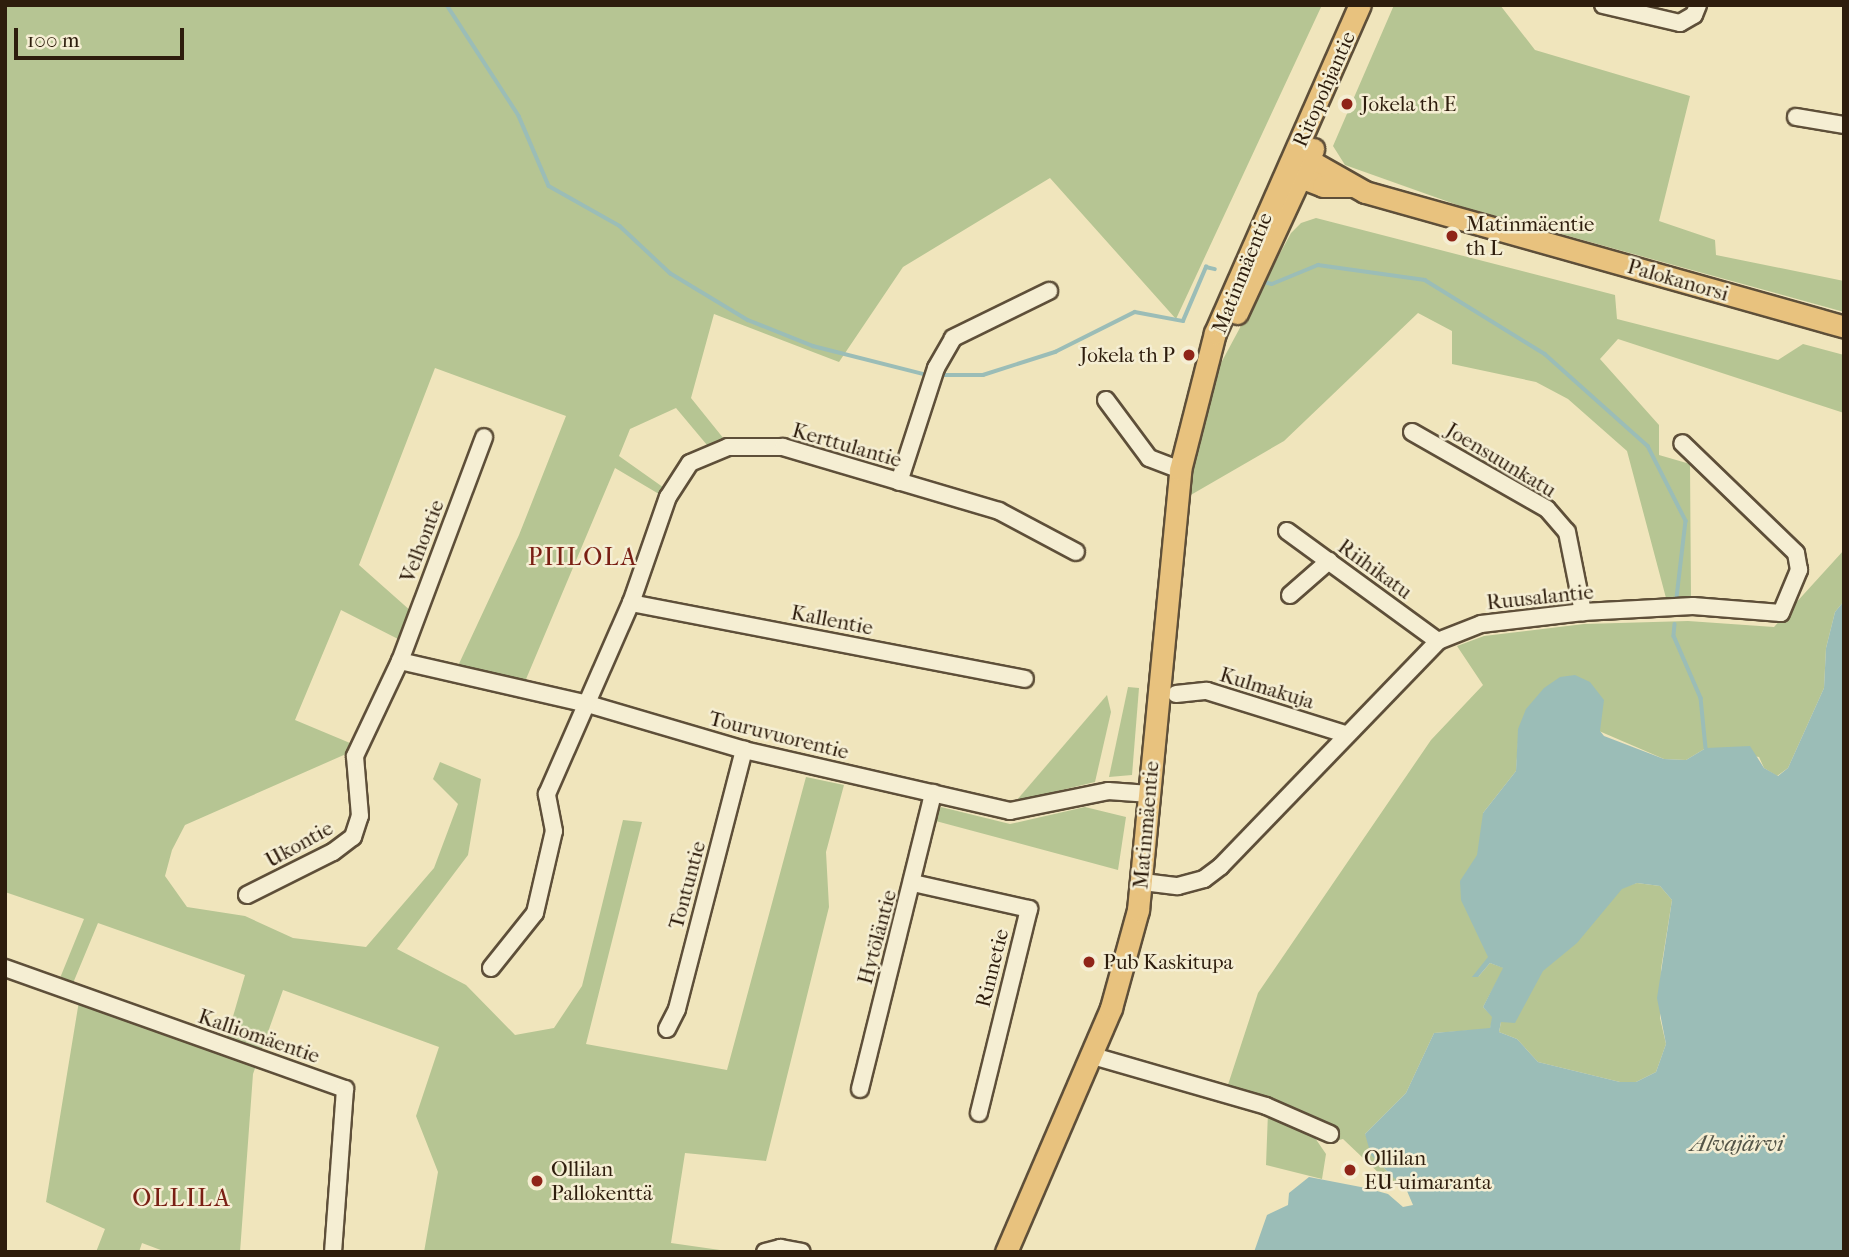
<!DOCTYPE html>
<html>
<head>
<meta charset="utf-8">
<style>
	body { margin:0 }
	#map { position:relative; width:1849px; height:1257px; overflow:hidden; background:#f0e5bc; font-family:"IM FELL French Canon",serif }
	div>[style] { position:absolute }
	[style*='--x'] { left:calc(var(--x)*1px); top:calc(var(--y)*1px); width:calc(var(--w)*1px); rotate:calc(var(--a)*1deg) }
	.green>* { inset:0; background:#b6c593 }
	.water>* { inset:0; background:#9bbdb7 }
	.stream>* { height:3.5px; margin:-1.75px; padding:0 1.75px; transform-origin:1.75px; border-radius:1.75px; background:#9bbdb7 }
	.roads { filter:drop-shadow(2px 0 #5e4f39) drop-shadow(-2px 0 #5e4f39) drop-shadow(0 2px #5e4f39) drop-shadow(0 -2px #5e4f39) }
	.minor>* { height:16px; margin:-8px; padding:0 8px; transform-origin:8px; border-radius:8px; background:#f5eed3 }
	.major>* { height:21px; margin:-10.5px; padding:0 10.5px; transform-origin:10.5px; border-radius:10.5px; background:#e8c27e }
	.dots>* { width:19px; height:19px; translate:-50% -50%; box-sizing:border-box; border:4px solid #f5eed3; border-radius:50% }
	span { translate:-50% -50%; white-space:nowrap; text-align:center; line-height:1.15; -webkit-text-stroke:5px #f5eed3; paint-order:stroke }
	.street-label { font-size:21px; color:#2e1d0d }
	.poi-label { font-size:21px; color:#2e1d0d }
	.left { translate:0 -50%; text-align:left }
	.right { translate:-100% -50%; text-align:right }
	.water-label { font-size:23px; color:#545548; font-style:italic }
	.quarter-label { font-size:24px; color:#7a1f14; letter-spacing:2px }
	.frame { position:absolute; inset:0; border:7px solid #2e1d0d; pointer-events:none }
	.scale { position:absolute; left:14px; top:28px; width:170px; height:32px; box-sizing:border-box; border:4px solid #2e1d0d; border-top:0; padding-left:9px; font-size:21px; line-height:24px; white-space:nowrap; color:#2e1d0d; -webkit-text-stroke:5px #f5eed3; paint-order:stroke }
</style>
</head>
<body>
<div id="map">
	<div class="green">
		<div style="clip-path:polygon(5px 5px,1322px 5px,1176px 319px,1050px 178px,903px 267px,839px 362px,714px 314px,691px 398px,728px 444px,712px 451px,676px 408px,630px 429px,619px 456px,667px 490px,664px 497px,615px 468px,524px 684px,457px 668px,519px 535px,566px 416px,435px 368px,359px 565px,412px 612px,400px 640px,341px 610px,295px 720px,350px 743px,346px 754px,185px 825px,172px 850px,165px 876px,187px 907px,245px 916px,293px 938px,366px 947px,434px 868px,458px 804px,433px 779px,440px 762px,481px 779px,468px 855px,397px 949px,466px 985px,515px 1035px,554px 1028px,582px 986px,623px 820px,642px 822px,586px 1044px,727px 1070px,806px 777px,844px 785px,826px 852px,829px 907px,766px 1161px,685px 1153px,671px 1243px,734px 1252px,424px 1252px,438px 1172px,416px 1116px,439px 1047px,283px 990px,253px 1074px,240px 1252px,166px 1252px,142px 1243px,139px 1252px,96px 1252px,105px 1229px,46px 1202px,79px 1001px,223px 1051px,245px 975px,98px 923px,71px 988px,58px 983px,84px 919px,5px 892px)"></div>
		<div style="clip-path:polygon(1394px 5px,1500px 5px,1535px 50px,1690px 96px,1659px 221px,1715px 240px,1716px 255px,1844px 281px,1844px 312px,1463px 207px,1345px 165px,1333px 146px)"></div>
		<div style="clip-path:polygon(1316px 218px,1615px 295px,1617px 319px,1778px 360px,1803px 344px,1844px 355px,1844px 413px,1618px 339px,1600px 359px,1659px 425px,1659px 455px,1690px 464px,1691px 597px,1666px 598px,1627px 451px,1568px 399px,1536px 382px,1452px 364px,1452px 331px,1418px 313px,1284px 441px,1189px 496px,1193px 443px,1214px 376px,1291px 233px,1301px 223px)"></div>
		<div style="clip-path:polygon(1844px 550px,1844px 601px,1835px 612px,1826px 648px,1824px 688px,1788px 768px,1777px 776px,1764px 768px,1759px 757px,1706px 748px,1686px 760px,1664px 759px,1599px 731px,1519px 728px,1516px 771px,1483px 813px,1491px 955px,1478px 977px,1490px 963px,1504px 968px,1483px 1007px,1493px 1017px,1490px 1029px,1434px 1033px,1406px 1093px,1365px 1134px,1384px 1168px,1401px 1184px,1383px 1177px,1343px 1139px,1335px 1141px,1313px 1135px,1326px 1154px,1322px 1179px,1266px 1165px,1268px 1112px,1224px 1097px,1258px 993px,1431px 740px,1483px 685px,1457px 646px,1484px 636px,1584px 624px,1688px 621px,1774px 627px)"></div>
		<div style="clip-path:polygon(1128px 687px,1139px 688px,1132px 775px,1109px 777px)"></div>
		<div style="clip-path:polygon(1107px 695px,1111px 712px,1095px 782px,1016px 801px)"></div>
		<div style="clip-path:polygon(941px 807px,1010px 824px,1085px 807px,1126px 817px,1118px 870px,932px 820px)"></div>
		<div style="clip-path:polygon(1637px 883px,1660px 886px,1672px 900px,1661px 969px,1660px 1018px,1666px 1044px,1656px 1072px,1636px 1082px,1620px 1082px,1538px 1062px,1517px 1039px,1499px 1032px,1501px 1022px,1606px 892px)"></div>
	</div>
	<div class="water">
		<div style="clip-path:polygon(evenodd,1844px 601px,1844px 1252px,1254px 1252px,1267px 1215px,1288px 1205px,1289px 1193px,1309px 1177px,1366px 1188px,1388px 1194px,1403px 1207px,1413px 1205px,1407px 1191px,1371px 1155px,1365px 1134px,1406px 1093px,1434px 1033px,1490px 1028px,1492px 1017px,1483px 1007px,1503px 968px,1490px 963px,1478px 977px,1472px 977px,1488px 957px,1461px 900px,1460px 881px,1477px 855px,1483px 813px,1516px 771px,1518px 729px,1526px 709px,1544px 688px,1560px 677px,1575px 675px,1590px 682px,1604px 700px,1600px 731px,1604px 736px,1664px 759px,1686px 760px,1706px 748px,1750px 746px,1764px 768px,1778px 776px,1788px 768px,1824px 688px,1826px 648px,1835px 612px,1844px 601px,1637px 883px,1660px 886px,1672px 900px,1657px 998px,1666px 1044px,1656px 1072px,1636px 1082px,1620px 1082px,1538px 1062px,1517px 1039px,1499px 1032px,1501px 1022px,1515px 1023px,1543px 971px,1577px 943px,1622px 889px,1637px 883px)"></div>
	</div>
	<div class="stream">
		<div style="--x:447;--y:5;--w:132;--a:57"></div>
		<div style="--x:519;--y:116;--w:76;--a:66.8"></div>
		<div style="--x:549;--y:186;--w:81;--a:29.4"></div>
		<div style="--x:620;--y:226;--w:69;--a:43.2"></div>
		<div style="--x:670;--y:273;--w:91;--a:31.1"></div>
		<div style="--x:748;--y:320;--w:70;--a:21.8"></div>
		<div style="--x:813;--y:346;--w:114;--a:14.2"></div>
		<div style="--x:1260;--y:281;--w:12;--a:14"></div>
		<div style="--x:1272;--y:284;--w:50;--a:-22.4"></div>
		<div style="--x:1318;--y:265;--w:108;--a:8"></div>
		<div style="--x:1425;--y:280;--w:141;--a:31.7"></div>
		<div style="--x:1545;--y:354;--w:138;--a:41.8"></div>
		<div style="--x:1648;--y:446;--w:84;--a:63.1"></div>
		<div style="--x:1686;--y:521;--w:78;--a:96.7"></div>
		<div style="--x:942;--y:375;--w:41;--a:0"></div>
		<div style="--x:983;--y:375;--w:76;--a:-17.7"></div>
		<div style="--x:1055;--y:352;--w:89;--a:-26.6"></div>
		<div style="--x:1135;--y:312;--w:49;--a:10.6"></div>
		<div style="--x:1183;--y:321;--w:59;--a:-66.9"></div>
		<div style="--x:1206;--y:267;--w:9;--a:13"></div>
		<div style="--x:1675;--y:624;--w:12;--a:95"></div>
		<div style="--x:1674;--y:636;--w:68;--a:66.5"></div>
		<div style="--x:1701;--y:698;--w:50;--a:84.3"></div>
	</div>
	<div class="roads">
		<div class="minor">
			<div style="--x:1603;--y:5;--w:79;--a:13.2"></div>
			<div style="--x:1680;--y:23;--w:16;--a:-30"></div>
			<div style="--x:1694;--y:15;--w:11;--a:-68"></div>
			<div style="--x:1796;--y:117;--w:49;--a:9.5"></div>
			<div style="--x:1106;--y:400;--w:72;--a:53.4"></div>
			<div style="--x:1149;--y:458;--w:33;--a:21"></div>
			<div style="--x:1412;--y:432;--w:155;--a:29.7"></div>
			<div style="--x:1547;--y:509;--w:30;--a:49"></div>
			<div style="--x:1567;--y:532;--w:82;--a:78.7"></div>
			<div style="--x:899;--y:482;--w:120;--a:-72"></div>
			<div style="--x:936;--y:368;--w:34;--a:-60"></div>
			<div style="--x:953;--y:338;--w:107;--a:-26.1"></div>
			<div style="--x:1287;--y:531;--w:187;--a:36.1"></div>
			<div style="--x:1290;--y:595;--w:52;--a:-41.1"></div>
			<div style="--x:631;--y:603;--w:401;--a:10.9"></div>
			<div style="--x:400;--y:661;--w:193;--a:12.9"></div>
			<div style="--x:588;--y:704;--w:163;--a:16.4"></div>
			<div style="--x:744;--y:750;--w:273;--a:12.9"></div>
			<div style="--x:1010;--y:811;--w:100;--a:-11.5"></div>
			<div style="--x:1108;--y:791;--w:42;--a:4.1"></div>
			<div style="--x:1176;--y:694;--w:31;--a:-6"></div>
			<div style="--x:1207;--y:691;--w:145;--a:17.3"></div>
			<div style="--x:1143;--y:882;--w:35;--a:7"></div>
			<div style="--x:1178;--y:886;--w:27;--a:-15"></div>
			<div style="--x:1204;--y:879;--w:21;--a:-37"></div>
			<div style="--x:1221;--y:866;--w:313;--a:-46"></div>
			<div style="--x:1438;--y:641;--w:46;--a:-21.6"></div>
			<div style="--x:1481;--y:624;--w:103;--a:-6.7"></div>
			<div style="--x:1583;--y:612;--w:110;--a:-3.1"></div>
			<div style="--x:1693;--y:606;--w:88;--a:4.5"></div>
			<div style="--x:1781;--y:613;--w:47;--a:-67.3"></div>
			<div style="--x:1799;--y:570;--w:17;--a:-100"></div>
			<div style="--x:1796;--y:553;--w:158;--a:-136"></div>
			<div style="--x:913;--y:883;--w:119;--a:12.6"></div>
			<div style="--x:1029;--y:909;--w:210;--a:103.8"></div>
			<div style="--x:247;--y:895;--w:96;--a:-26.6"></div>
			<div style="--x:333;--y:852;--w:25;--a:-37"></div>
			<div style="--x:353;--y:837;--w:22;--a:-72"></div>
			<div style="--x:360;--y:816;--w:60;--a:-94.8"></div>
			<div style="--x:355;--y:756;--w:105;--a:-64.7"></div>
			<div style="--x:400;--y:661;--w:239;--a:-69.4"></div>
			<div style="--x:5;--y:968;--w:361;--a:19.6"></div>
			<div style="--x:345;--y:1089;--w:163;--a:94.2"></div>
			<div style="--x:491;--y:968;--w:70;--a:-51.3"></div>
			<div style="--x:535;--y:913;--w:84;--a:-77"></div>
			<div style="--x:554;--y:831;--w:38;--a:-101"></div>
			<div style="--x:547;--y:794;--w:209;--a:-66.3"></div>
			<div style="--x:631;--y:603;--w:112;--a:-70.8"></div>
			<div style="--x:668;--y:497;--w:40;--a:-57.1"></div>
			<div style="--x:690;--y:463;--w:41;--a:-22.8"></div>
			<div style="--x:728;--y:447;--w:55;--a:0"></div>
			<div style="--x:783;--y:447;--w:225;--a:16.5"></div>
			<div style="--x:999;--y:511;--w:87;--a:28"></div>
			<div style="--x:667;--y:1029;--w:22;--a:-63"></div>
			<div style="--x:677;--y:1009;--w:268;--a:-75.5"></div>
			<div style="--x:1093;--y:1056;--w:180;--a:16.1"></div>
			<div style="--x:1266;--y:1106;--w:70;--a:23.6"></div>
			<div style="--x:860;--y:1089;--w:305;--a:-76.1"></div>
			<div style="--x:765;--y:1252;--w:16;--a:-15"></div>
			<div style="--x:780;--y:1248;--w:22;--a:10"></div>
		</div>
		<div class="major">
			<div style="--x:1296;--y:153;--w:79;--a:29.5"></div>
			<div style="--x:1365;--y:192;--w:498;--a:15.7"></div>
			<div style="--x:1287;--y:172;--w:39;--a:21"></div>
			<div style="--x:1323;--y:186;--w:29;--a:0"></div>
			<div style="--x:1237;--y:313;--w:181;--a:-65.1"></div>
			<div style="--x:1006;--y:1252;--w:266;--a:-66.7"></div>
			<div style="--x:1111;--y:1008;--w:102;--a:-74.6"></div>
			<div style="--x:1138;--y:910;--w:442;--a:-84.5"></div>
			<div style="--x:1180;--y:470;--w:141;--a:-75.7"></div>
			<div style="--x:1215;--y:333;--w:359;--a:-66.2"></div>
		</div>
	</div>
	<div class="dots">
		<div style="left:1347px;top:104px;background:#8f2418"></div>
		<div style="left:1452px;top:236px;background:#8f2418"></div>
		<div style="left:1189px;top:355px;background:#8f2418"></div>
		<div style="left:1089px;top:962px;background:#8f2418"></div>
		<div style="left:1350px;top:1170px;background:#8f2418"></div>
		<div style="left:537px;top:1181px;background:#8f2418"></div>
	</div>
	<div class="street-label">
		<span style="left:1324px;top:89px;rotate:-66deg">Ritopohjantie</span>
		<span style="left:1242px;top:273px;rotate:-68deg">Matinmäentie</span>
		<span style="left:1678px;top:280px;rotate:16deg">Palokanorsi</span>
		<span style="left:847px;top:445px;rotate:16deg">Kerttulantie</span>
		<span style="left:1501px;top:460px;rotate:31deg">Joensuunkatu</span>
		<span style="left:422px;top:541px;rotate:-69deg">Velhontie</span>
		<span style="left:1375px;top:569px;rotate:36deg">Riihikatu</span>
		<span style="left:1540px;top:597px;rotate:-6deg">Ruusalantie</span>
		<span style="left:832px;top:620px;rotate:11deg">Kallentie</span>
		<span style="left:1267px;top:688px;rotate:17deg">Kulmakuja</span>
		<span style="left:779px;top:735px;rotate:14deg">Touruvuorentie</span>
		<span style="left:1146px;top:825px;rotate:-85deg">Matinmäentie</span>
		<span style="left:299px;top:844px;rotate:-29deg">Ukontie</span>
		<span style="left:687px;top:885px;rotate:-75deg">Tontuntie</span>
		<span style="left:877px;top:937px;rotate:-75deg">Hytöläntie</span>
		<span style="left:992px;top:968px;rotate:-76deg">Rinnetie</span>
		<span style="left:259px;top:1036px;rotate:19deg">Kalliomäentie</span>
	</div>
	<div class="poi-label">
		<span class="left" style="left:1361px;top:104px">Jokela th E</span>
		<span class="left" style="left:1466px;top:236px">Matinmäentie<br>th L</span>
		<span class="right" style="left:1175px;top:355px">Jokela th P</span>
		<span class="left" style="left:1103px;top:962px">Pub Kaskitupa</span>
		<span class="left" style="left:1364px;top:1170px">Ollilan<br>EU-uimaranta</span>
		<span class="left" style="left:551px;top:1181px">Ollilan<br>Pallokenttä</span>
	</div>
	<div class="water-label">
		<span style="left:1737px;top:1144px">Alvajärvi</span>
	</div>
	<div class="quarter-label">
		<span style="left:583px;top:558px">PIILOLA</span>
		<span style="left:182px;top:1199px">OLLILA</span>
	</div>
	<div class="frame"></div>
	<div class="scale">100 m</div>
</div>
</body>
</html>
